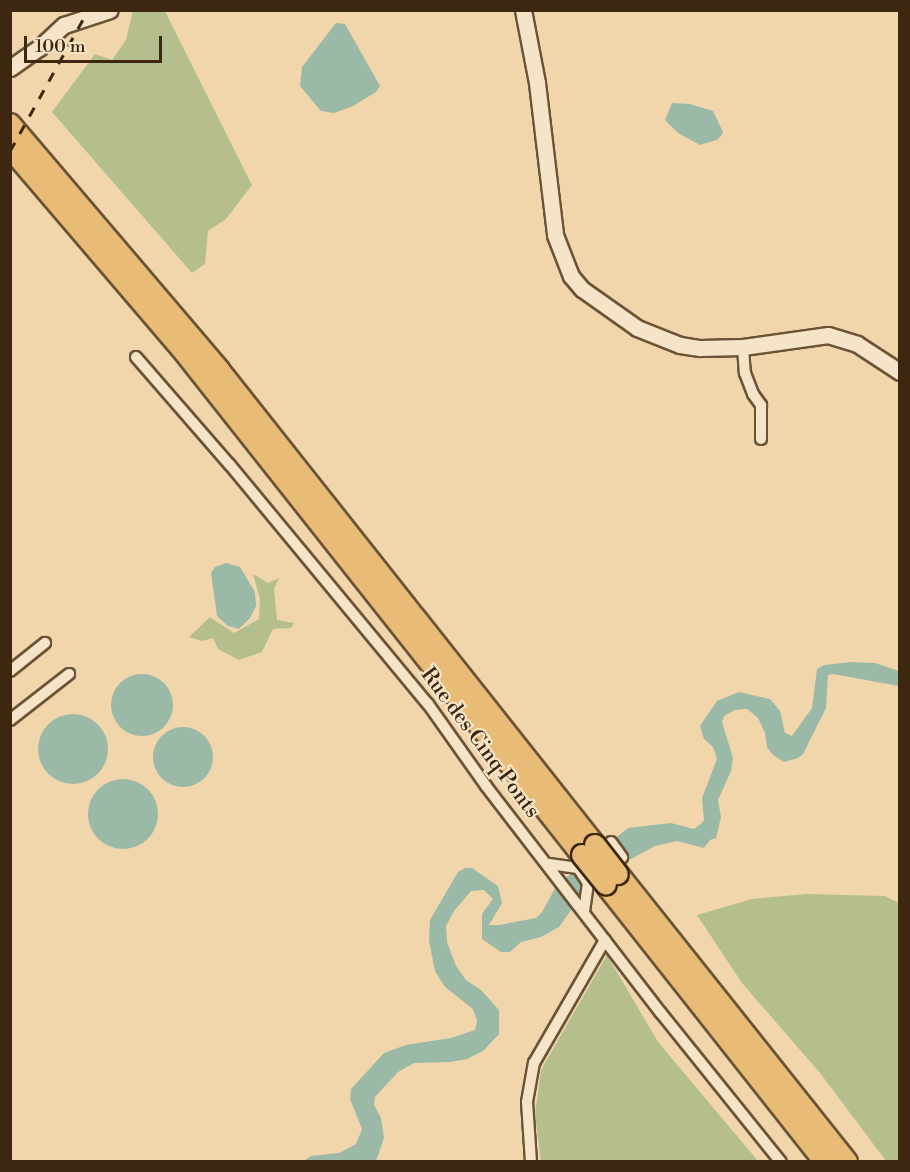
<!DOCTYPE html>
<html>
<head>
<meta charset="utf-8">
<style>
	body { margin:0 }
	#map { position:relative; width:910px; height:1172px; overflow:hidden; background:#f1d6ab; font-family:"Libre Bodoni",serif }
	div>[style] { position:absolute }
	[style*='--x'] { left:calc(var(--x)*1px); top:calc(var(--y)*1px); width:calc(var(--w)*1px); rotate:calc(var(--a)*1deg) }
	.green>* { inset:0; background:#b4bf8d }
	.water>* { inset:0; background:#9bb9a7 }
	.round { border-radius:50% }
	.roads { filter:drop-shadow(2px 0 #6b5337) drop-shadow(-2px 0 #6b5337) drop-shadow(0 2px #6b5337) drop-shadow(0 -2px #6b5337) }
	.street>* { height:10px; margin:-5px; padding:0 5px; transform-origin:5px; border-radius:5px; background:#f6e4c8 }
	.secondary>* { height:15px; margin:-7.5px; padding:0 7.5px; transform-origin:7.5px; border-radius:7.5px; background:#f6e4c8 }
	.highway>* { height:20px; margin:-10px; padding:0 10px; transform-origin:10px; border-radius:10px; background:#e8bb76 }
	.rail>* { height:3px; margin-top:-1.5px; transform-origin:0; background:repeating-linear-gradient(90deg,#3e2710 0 10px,transparent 0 20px) }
	.bridges { filter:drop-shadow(2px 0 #3e2710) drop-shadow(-2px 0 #3e2710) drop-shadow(0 2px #3e2710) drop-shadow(0 -2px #3e2710) }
	.highway-bridge>* { height:20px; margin:-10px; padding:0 10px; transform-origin:10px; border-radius:10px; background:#e8bb76 }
	span { translate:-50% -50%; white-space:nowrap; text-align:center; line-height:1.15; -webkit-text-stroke:4.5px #f6e4c8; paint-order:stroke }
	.street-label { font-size:21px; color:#3e2710 }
	.frame { position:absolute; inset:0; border:12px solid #3e2710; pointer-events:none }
	.scale { position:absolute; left:24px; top:36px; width:138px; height:27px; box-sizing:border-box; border:3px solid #3e2710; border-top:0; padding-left:8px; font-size:18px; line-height:21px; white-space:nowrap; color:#3e2710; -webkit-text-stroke:4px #f6e4c8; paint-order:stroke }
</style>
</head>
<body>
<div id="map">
	<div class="green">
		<div style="clip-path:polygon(133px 10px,165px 11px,252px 185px,226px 219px,208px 231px,205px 264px,192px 273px,52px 112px,95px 54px,112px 60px,126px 40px)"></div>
		<div style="clip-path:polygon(253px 574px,268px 583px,279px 578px,274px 589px,277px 620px,294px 623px,291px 628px,273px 629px,262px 652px,239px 660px,218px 649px,213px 638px,202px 641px,189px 637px,210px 617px,234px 633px,259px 619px,260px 599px)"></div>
		<div style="clip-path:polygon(806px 894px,885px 896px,899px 903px,899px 1161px,886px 1161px,820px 1073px,742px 983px,697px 915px,752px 899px)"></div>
		<div style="clip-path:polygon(607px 955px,658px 1042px,758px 1161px,541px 1161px,535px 1115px,541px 1070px)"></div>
	</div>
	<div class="water">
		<div style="clip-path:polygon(336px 23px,345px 24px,380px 86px,376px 92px,353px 106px,334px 113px,321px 111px,300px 86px,302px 67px)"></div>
		<div style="clip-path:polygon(672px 103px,690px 104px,713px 111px,723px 132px,721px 136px,717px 140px,700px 145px,678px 133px,665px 120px)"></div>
		<div style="clip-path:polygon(226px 563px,240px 567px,255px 592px,256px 606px,250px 618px,239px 629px,228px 626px,217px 616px,211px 573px,215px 567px)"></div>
		<div style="clip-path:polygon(851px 662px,875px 663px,899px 671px,899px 686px,833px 674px,828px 675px,826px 708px,803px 754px,798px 758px,784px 762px,773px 755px,767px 747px,765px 733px,758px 718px,747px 709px,735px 710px,724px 716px,722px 722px,733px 758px,731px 771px,718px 800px,721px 817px,716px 838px,710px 840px,704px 848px,677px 841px,655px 846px,629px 860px,574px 906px,559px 927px,541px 937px,521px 942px,510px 952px,501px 952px,482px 939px,482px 914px,493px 899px,484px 890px,471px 891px,454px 911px,446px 926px,447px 942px,456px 966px,466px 980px,481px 990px,499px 1010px,499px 1034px,483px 1051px,467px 1059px,450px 1062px,414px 1063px,398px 1072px,375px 1097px,374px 1105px,381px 1118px,384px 1138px,376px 1161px,302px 1162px,311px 1156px,339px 1153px,356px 1144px,362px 1129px,350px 1099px,351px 1089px,384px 1053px,406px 1045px,451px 1038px,475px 1030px,477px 1021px,473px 1009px,445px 987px,435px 971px,429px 941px,430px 920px,458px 872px,465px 868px,472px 868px,498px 886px,502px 903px,489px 925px,499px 925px,536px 918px,542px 912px,557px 885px,628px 828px,671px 823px,694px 829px,701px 824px,704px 820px,702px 798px,717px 759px,713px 747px,704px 739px,700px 726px,717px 701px,739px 692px,770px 699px,780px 711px,785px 733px,792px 736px,812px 708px,817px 669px,824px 665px)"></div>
		<div class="round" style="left:111px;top:674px;width:62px;height:62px"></div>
		<div class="round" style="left:38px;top:714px;width:70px;height:70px"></div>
		<div class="round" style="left:153px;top:727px;width:60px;height:60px"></div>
		<div class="round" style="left:88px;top:779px;width:70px;height:70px"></div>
	</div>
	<div class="roads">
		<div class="street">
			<div style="--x:743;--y:347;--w:26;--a:86"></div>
			<div style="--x:745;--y:373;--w:22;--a:69"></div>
			<div style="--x:753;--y:394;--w:14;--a:54"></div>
			<div style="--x:761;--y:405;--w:34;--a:90"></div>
			<div style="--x:136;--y:357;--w:143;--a:49"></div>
			<div style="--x:230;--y:465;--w:310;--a:50.4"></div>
			<div style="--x:428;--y:704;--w:100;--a:54.7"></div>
			<div style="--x:486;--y:786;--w:287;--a:52.4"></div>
			<div style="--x:661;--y:1013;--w:191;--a:51.2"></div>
			<div style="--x:10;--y:671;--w:45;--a:-38.7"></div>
			<div style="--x:10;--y:720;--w:75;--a:-37.9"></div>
			<div style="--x:611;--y:842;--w:19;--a:54"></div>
			<div style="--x:549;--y:864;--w:29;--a:8"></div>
			<div style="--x:578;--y:868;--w:18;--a:56"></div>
			<div style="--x:588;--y:883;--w:29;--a:98"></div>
			<div style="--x:531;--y:1162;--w:60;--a:-93.8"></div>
			<div style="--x:527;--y:1102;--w:40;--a:-80"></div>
			<div style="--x:534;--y:1063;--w:142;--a:-60"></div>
		</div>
		<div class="secondary">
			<div style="--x:523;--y:10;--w:74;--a:79.1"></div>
			<div style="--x:537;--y:83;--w:153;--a:83.2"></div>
			<div style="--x:555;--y:235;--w:44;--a:68.7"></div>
			<div style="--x:571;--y:276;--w:17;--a:50"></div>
			<div style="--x:582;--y:289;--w:67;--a:35.3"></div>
			<div style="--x:637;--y:328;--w:46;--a:21.6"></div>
			<div style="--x:680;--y:345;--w:20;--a:9"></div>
			<div style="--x:700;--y:348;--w:43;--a:-1.3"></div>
			<div style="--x:743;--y:347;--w:86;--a:-8"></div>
			<div style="--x:828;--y:335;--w:30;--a:17"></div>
			<div style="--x:857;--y:344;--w:51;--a:33.1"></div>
			<div style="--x:10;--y:68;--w:35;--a:-35"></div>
			<div style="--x:39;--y:48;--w:34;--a:-43"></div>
			<div style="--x:64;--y:25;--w:48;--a:-18.1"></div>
		</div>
		<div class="highway">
			<div style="--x:10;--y:124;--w:323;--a:49.6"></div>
			<div style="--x:219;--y:370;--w:606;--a:51.64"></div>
			<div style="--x:10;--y:148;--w:263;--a:49.5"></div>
			<div style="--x:181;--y:348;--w:646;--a:51.66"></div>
			<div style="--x:618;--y:874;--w:368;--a:51.5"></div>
			<div style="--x:606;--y:885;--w:353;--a:51.7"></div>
		</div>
	</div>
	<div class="rail">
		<div style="--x:10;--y:151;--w:161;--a:-61"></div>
	</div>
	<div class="bridges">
		<div class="highway-bridge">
			<div style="--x:595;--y:845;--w:37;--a:52"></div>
			<div style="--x:582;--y:855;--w:38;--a:51"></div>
		</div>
	</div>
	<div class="street-label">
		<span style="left:480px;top:743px;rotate:53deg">Rue des Cinq Ponts</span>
	</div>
	<div class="frame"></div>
	<div class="scale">100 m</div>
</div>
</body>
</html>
